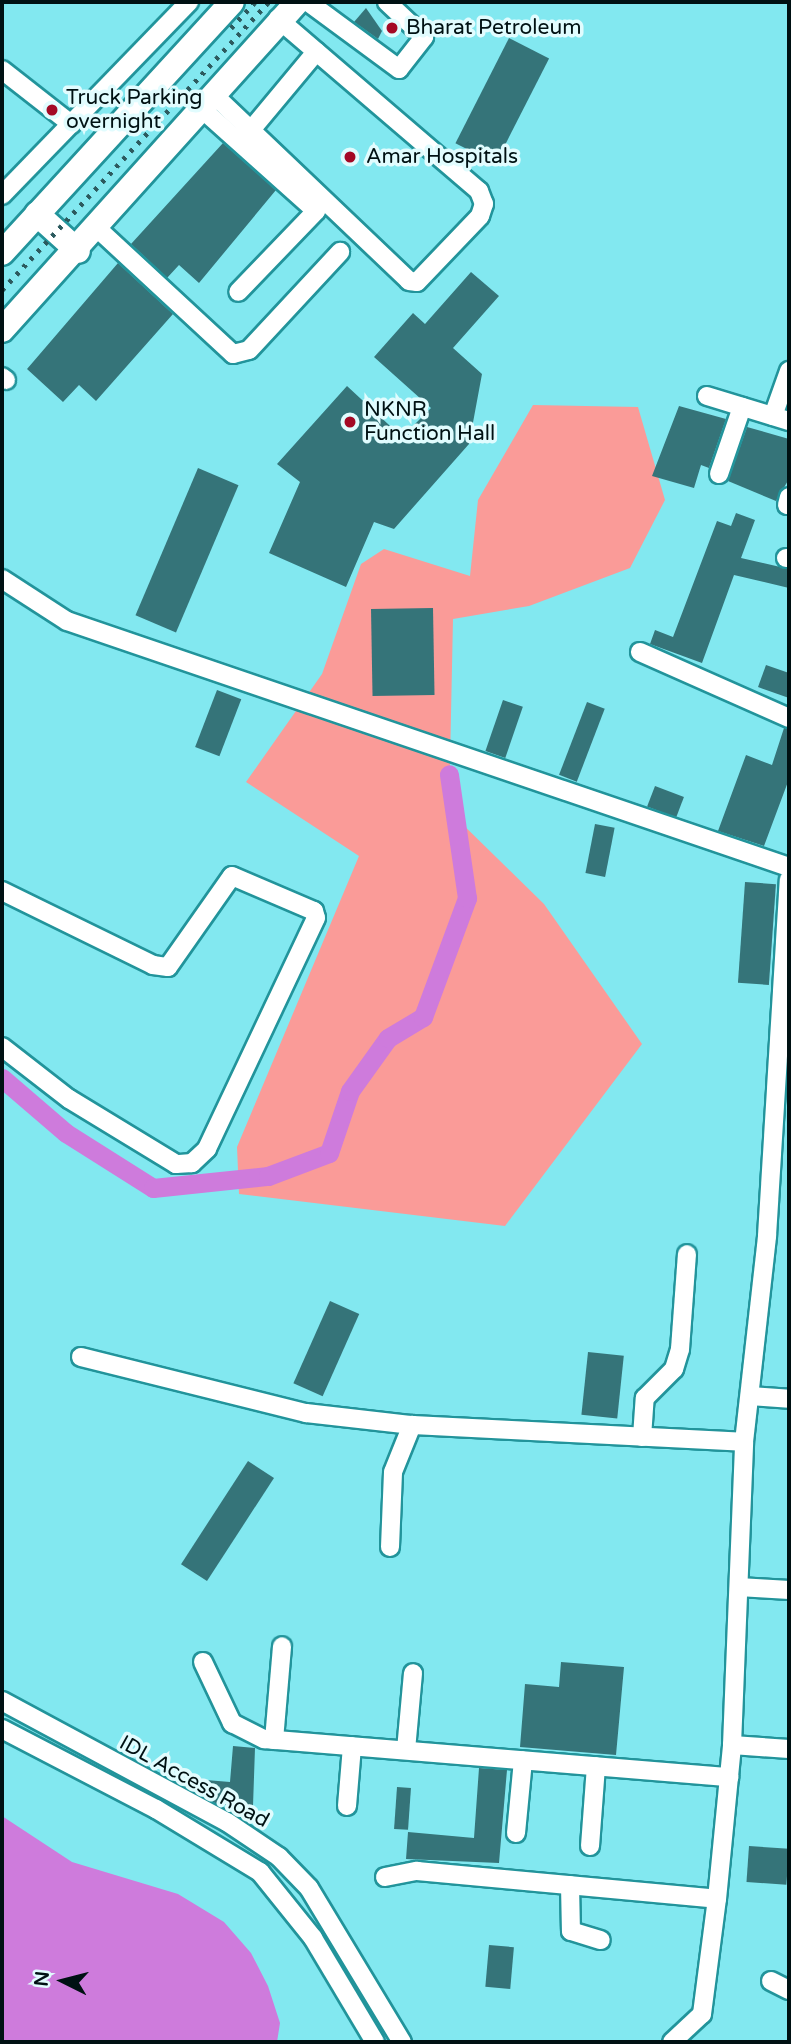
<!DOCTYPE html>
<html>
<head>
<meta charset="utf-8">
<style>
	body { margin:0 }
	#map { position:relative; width:791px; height:2044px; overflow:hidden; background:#82e8f0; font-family:"Varela Round",sans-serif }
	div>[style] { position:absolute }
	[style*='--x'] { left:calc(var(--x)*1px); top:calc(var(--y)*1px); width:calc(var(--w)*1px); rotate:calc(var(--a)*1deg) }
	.green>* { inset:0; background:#fa9b98 }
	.water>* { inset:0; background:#ce7bdc }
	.canal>* { height:19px; margin:-9.5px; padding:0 9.5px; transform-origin:9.5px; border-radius:9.5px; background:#ce7bdc }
	.building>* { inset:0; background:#357479; transform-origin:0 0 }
	.roads { filter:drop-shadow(2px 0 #22949b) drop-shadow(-2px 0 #22949b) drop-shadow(0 2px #22949b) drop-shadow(0 -2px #22949b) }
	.minor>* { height:18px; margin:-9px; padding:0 9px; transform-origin:9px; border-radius:9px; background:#fff }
	.highway>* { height:24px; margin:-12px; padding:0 12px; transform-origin:12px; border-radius:12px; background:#fff }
	.rail>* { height:5px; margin-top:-2.5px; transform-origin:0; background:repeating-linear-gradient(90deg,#2c5a5e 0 3.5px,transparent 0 10.5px) }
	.dots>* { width:19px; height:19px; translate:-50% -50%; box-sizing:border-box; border:4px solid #e1fcfe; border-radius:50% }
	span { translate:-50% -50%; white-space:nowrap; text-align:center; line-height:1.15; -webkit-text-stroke:7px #e1fcfe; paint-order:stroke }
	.poi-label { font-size:21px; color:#001113 }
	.left { translate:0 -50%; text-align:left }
	.street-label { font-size:21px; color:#001113 }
	.frame { position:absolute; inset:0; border:4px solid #001113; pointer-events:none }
	.north { position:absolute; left:28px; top:1946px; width:70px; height:70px; -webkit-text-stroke:5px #e1fcfe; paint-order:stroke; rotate:276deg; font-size:19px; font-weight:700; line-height:28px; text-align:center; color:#001113 }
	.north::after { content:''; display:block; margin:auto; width:24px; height:32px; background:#001113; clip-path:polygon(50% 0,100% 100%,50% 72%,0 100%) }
</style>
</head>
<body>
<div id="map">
	<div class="green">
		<div style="clip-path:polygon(533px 405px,638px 407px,665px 500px,630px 568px,529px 606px,453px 619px,449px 811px,544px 904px,642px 1044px,505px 1226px,239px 1194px,237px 1147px,359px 856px,246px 782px,322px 674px,361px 564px,384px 549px,470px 576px,478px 500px)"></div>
	</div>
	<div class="water">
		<div style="clip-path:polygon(2px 1816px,72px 1862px,178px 1894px,224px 1922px,251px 1953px,268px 1986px,280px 2023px,277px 2042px,2px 2042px)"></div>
	</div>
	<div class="canal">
		<div style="--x:2;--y:1078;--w:84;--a:40.7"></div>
		<div style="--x:66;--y:1133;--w:103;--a:32.3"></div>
		<div style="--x:153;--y:1188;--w:116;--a:-6"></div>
		<div style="--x:268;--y:1176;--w:65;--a:-20.7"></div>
		<div style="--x:329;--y:1153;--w:65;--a:-71.3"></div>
		<div style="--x:350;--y:1091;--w:65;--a:-54.4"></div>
		<div style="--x:388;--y:1038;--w:41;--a:-31"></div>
		<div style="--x:423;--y:1017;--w:127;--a:-69.7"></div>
		<div style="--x:467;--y:898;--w:125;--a:-98.3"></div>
	</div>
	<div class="building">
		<div style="clip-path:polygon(366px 8px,382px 31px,378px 39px,354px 22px)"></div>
		<div style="left:509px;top:38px;width:45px;height:118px;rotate:27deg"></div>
		<div style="clip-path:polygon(223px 143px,276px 190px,199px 283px,179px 265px,167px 278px,131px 244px)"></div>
		<div style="clip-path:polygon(118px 263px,173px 314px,96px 401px,79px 385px,63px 402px,27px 369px)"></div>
		<div style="clip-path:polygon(471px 272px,499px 296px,453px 348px,482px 374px,469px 444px,394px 529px,374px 522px,346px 587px,269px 553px,300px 482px,277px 464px,347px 386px,402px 437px,431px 408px,374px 357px,413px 313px,425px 324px)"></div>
		<div style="clip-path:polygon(679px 406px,726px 419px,709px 468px,701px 465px,694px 488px,652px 476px)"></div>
		<div style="clip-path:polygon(747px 427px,789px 439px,789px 479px,776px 501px,728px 481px)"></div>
		<div style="left:198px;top:468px;width:44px;height:160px;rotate:23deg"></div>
		<div style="clip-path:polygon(736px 513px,755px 520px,741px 558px,789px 569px,789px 588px,734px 575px,702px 663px,650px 644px,655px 630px,673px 637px,717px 521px,731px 526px)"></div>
		<div style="left:433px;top:608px;width:87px;height:62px;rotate:89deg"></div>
		<div style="clip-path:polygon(766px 665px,789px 673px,789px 698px,758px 687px)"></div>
		<div style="left:217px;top:690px;width:26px;height:61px;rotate:21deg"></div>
		<div style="left:503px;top:700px;width:21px;height:54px;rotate:19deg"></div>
		<div style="left:587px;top:702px;width:19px;height:78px;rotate:21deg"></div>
		<div style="clip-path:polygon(784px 728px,789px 729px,789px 779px,764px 846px,718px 831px,746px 755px,772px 765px)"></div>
		<div style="left:655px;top:786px;width:31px;height:22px;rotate:21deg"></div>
		<div style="left:595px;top:824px;width:20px;height:50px;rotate:11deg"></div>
		<div style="left:745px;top:882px;width:31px;height:101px;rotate:4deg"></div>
		<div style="left:330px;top:1301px;width:32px;height:90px;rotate:24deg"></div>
		<div style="left:588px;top:1352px;width:36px;height:63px;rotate:6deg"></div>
		<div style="left:248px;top:1461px;width:31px;height:123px;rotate:33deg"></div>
		<div style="clip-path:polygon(561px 1662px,624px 1667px,616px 1755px,520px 1747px,525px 1684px,559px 1687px)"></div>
		<div style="clip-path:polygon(233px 1746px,255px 1748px,253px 1806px,217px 1804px,182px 1785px,182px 1778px,230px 1782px)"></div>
		<div style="clip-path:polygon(479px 1768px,507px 1770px,499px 1863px,406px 1859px,408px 1832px,474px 1838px)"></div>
		<div style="left:397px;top:1787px;width:14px;height:42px;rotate:4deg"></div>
		<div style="left:749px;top:1846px;width:40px;height:36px;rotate:4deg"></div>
		<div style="left:489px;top:1945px;width:25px;height:42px;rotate:5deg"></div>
	</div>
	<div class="roads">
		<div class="minor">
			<div style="--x:308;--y:2;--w:113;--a:36.4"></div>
			<div style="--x:399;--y:69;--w:41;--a:-52"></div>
			<div style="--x:424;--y:37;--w:51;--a:-136.6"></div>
			<div style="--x:2;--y:70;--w:88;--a:38"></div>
			<div style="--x:214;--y:95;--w:269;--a:43.6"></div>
			<div style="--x:409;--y:281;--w:8;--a:7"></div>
			<div style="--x:417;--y:282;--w:91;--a:-46.3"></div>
			<div style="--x:480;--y:216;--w:13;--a:-72"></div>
			<div style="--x:484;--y:204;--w:14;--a:-111"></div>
			<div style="--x:479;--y:191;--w:265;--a:-139.4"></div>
			<div style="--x:202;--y:109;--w:153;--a:41.8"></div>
			<div style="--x:316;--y:211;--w:112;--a:133.9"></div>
			<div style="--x:251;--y:130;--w:102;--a:-50.2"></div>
			<div style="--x:2;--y:195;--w:269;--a:-45.9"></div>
			<div style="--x:98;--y:229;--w:184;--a:42.8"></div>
			<div style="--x:233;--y:354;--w:16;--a:-14"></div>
			<div style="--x:249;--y:350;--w:134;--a:-47.1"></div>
			<div style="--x:2;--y:377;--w:5;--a:37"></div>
			<div style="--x:707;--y:396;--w:86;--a:17"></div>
			<div style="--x:773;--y:416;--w:48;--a:-70.4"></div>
			<div style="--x:719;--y:474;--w:71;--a:-71.1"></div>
			<div style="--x:787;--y:505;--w:8;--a:-76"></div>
			<div style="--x:786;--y:558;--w:3;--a:0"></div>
			<div style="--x:2;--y:579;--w:77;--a:32.9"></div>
			<div style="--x:67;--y:621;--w:763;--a:18.82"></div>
			<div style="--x:640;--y:652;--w:163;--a:23.9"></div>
			<div style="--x:2;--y:891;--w:168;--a:26.1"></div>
			<div style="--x:153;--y:965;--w:15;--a:8"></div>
			<div style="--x:168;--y:967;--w:111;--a:-54.9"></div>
			<div style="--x:232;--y:876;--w:89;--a:23.1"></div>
			<div style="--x:314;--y:911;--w:7;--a:74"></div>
			<div style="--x:316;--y:918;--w:255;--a:115.3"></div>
			<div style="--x:207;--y:1149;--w:21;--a:137"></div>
			<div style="--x:192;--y:1163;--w:16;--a:176"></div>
			<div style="--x:176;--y:1164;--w:125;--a:-148.7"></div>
			<div style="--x:69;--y:1099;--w:85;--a:-142.2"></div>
			<div style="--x:81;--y:1357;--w:232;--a:14"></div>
			<div style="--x:306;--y:1413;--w:107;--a:6.5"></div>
			<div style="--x:412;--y:1425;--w:332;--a:2.9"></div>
			<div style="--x:750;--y:1396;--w:39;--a:4"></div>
			<div style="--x:642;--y:1437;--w:39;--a:-86"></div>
			<div style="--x:645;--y:1398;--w:41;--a:-45"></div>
			<div style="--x:674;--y:1369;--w:21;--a:-73"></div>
			<div style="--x:680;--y:1349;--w:95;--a:-85.8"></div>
			<div style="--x:390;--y:1547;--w:75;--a:-87.7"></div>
			<div style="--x:393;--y:1472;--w:51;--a:-68"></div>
			<div style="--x:739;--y:1587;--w:50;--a:3.4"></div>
			<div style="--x:203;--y:1662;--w:68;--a:64.6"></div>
			<div style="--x:232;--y:1723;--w:36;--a:27"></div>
			<div style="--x:264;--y:1739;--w:467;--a:4.7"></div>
			<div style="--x:2;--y:1701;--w:255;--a:28.3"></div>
			<div style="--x:227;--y:1822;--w:63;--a:33.9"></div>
			<div style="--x:279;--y:1857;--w:43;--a:45.9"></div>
			<div style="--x:309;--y:1888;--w:180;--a:58.9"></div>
			<div style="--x:2;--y:1729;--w:174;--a:27.5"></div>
			<div style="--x:156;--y:1809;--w:122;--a:31.2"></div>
			<div style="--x:260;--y:1872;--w:85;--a:51.2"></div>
			<div style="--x:313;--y:1938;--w:121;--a:59.2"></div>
			<div style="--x:274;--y:1740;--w:94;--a:-85.1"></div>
			<div style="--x:732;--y:1745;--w:57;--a:4"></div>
			<div style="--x:406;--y:1750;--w:77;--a:-84.8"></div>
			<div style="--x:347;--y:1806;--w:60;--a:-85.2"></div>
			<div style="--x:516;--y:1833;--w:73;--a:-84.5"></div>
			<div style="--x:590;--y:1846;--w:80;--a:-85.7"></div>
			<div style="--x:385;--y:1877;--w:33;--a:-11"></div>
			<div style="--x:417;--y:1871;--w:301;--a:5.3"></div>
			<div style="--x:570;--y:1885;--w:46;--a:88.8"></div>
			<div style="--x:571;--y:1931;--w:31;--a:17"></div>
			<div style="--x:771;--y:1981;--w:20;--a:27"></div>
			<div style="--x:672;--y:2042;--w:41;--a:-43"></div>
			<div style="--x:702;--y:2014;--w:116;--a:-82.6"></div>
			<div style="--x:717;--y:1899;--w:155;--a:-84.4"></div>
			<div style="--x:732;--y:1745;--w:303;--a:-87.7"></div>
			<div style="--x:744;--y:1442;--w:207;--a:-83.6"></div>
			<div style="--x:767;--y:1236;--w:357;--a:-86.5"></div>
		</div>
		<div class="highway">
			<div style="--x:37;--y:214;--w:55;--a:42.1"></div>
			<div style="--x:2;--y:253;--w:340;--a:-47.5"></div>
			<div style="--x:2;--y:330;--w:441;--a:-48"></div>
		</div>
	</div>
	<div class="rail">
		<div style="--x:231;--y:28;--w:35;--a:-47"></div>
		<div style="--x:2;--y:290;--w:393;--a:-47.2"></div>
	</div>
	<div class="dots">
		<div style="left:392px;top:28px;background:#a40925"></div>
		<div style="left:52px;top:110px;background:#a40925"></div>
		<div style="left:350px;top:157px;background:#a40925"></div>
		<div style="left:350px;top:422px;background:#a40925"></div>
	</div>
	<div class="poi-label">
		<span class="left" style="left:406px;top:28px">Bharat Petroleum</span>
		<span class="left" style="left:66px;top:110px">Truck Parking<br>overnight</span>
		<span class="left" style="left:366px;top:157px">Amar Hospitals</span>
		<span class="left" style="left:364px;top:422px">NKNR<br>Function Hall</span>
	</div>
	<div class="street-label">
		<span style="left:194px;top:1782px;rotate:29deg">IDL Access Road</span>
	</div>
	<div class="frame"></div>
	<div class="north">N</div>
</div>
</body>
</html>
